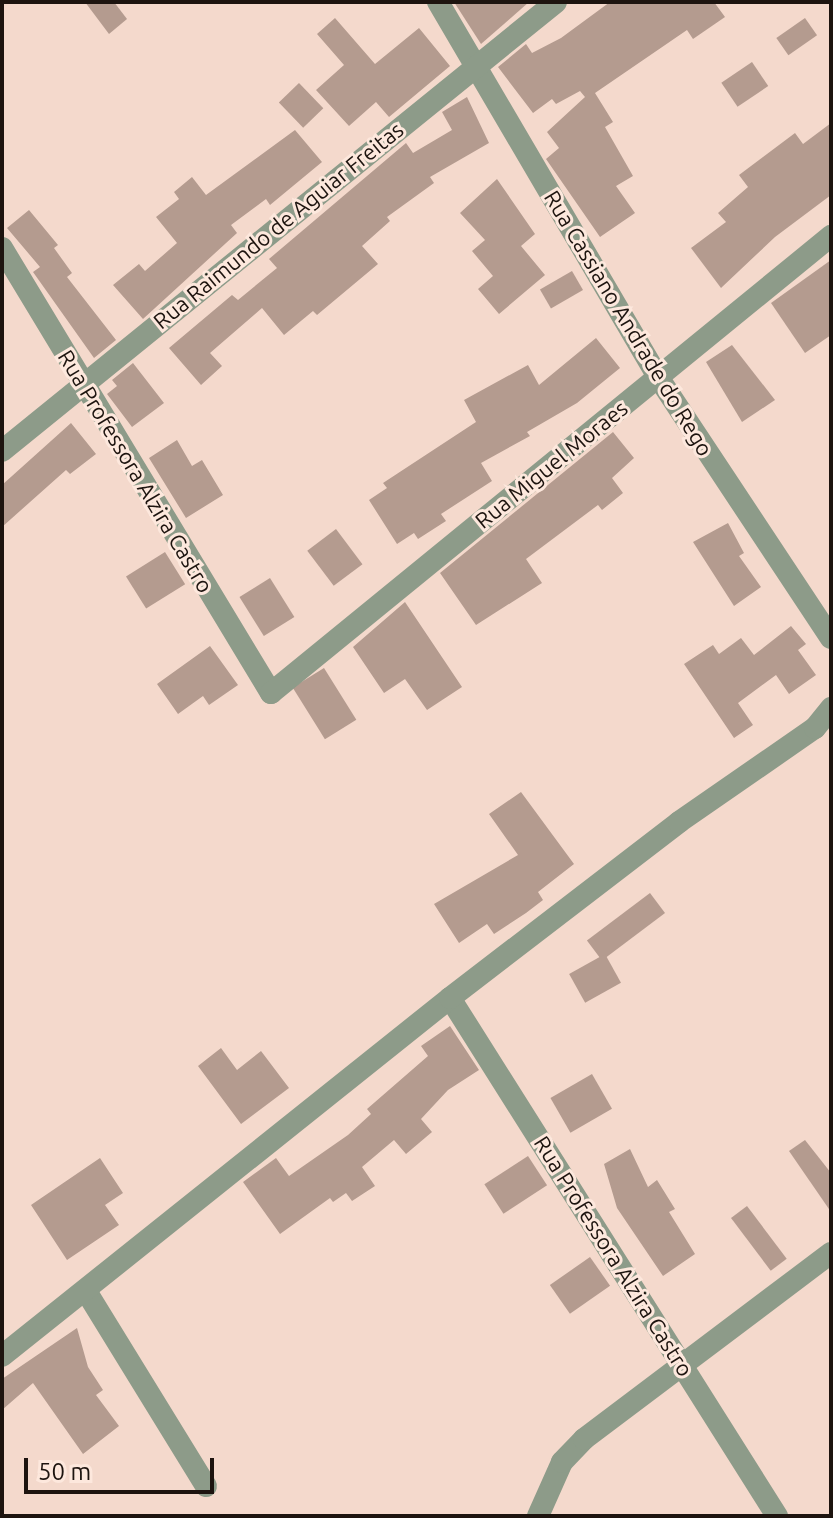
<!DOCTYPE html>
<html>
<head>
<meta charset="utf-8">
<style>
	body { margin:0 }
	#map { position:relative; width:833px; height:1518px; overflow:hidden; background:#f4d9cc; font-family:Ubuntu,sans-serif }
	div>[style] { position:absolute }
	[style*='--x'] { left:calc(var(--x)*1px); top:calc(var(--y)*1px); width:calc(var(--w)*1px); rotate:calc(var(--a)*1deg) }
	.building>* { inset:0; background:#b49b8f; transform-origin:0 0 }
	.minor>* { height:22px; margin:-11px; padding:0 11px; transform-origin:11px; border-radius:11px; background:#8d9b89 }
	span { translate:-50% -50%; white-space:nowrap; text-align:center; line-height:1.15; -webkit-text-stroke:6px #fde8dd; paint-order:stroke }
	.street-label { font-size:22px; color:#1d140f }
	.frame { position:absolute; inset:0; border:4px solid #1d140f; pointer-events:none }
	.scale { position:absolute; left:24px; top:1458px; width:190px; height:36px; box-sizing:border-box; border:4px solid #1d140f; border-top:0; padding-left:10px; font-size:24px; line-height:28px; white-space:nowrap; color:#1d140f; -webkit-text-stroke:6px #fde8dd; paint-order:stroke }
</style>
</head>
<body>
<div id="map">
	<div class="building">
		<div style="clip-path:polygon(85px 2px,114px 2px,127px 19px,109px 34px)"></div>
		<div style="clip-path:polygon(454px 2px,529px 2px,481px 44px)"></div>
		<div style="clip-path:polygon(610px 2px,714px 2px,725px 17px,693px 39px,687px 30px,595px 93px,613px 122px,605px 127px,633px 176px,616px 186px,635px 213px,600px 237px,546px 159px,559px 148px,547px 132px,585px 97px,580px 91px,556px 104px,552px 99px,533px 113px,498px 67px,526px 44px,532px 53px,561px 38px)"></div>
		<div style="clip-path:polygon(335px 18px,375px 64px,419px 28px,450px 66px,389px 117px,376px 102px,349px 126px,316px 90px,344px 65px,317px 34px)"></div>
		<div style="left:805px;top:18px;width:21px;height:35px;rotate:55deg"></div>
		<div style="left:752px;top:62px;width:29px;height:37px;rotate:56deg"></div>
		<div style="left:299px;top:83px;width:35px;height:28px;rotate:46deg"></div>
		<div style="clip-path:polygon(467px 97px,489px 143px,430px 177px,434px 183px,387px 217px,390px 221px,362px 246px,378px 264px,317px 315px,313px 311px,284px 335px,262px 308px,210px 353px,222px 366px,201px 385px,169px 348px,232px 295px,238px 300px,277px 268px,269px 259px,406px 143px,413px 153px,452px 130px,442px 112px)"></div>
		<div style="clip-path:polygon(831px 123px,831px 195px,775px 237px,721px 288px,691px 248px,726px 222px,718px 213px,748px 187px,739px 175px,795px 133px,803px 144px)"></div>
		<div style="clip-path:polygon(295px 130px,322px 162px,270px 205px,266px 199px,231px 225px,237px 233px,143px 319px,113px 285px,139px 264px,145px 271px,177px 243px,156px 217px,179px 199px,174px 192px,192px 177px,206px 195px)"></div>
		<div style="clip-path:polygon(497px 179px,535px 234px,521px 246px,545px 275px,499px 314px,478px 289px,493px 276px,472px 251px,485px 240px,460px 213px)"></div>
		<div style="clip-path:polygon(29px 210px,58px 245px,54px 248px,72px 273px,67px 277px,116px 340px,94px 358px,33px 272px,40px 267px,7px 228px)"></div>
		<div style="clip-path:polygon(831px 260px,831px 335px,805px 353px,771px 303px)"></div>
		<div style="left:572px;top:271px;width:22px;height:37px;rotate:60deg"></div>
		<div style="clip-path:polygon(596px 338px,620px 368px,577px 403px,527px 432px,530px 436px,481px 463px,492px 481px,441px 514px,446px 521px,418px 539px,414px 533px,397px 544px,369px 500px,387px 488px,383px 483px,476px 422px,464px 400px,528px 365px,539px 385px)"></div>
		<div style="clip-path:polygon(732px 345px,775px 400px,742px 422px,706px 362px)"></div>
		<div style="clip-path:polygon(133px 363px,164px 403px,132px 427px,107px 394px,117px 386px,112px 380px)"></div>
		<div style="clip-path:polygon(71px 423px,96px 454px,70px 474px,66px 470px,2px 527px,2px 485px)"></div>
		<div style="clip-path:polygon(613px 432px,634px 458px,612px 478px,623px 493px,602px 510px,598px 505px,526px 559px,542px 583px,476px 625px,440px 573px)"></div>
		<div style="clip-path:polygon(177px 440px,192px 466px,202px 460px,223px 495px,186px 518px,149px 458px)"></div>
		<div style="clip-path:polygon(728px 523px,744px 553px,739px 556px,761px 587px,734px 606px,693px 542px)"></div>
		<div style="left:336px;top:529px;width:44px;height:36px;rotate:53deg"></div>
		<div style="left:165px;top:552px;width:38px;height:46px;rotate:58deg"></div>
		<div style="left:270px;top:578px;width:46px;height:36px;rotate:58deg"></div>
		<div style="clip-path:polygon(405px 602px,462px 687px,427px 710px,405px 679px,384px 693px,353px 647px)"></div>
		<div style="clip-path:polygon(791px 626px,806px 644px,798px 650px,816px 675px,789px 694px,776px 675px,738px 703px,753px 725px,734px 738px,684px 664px,713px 645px,719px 654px,741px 638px,754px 655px)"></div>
		<div style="clip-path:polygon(210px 646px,238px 685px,209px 705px,203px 696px,178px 714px,157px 684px)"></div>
		<div style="left:324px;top:668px;width:61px;height:37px;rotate:58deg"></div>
		<div style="clip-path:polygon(521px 792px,574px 864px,538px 892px,543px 900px,526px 913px,494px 934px,487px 924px,459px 943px,434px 904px,518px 855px,489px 814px)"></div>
		<div style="left:650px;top:893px;width:25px;height:79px;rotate:53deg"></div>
		<div style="left:605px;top:954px;width:33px;height:41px;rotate:61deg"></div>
		<div style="clip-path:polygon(450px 1026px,479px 1070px,448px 1090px,421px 1119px,432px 1132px,406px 1154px,394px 1140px,362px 1167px,375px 1186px,352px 1201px,346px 1193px,333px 1202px,330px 1198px,280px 1234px,243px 1182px,276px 1158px,289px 1176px,348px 1135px,371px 1114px,367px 1109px,428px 1056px,421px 1046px)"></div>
		<div style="clip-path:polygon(221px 1048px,237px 1070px,261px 1051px,289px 1088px,241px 1124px,198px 1066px)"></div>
		<div style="left:592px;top:1074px;width:40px;height:48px;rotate:60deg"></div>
		<div style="clip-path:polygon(805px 1140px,831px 1173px,831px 1212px,789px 1151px)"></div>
		<div style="clip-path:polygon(630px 1149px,648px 1187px,657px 1180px,675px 1209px,669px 1212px,695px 1254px,663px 1276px,617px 1208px,604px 1164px)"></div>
		<div style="left:528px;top:1156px;width:35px;height:52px;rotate:57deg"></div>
		<div style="clip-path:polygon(100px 1158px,123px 1193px,105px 1205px,119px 1225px,67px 1260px,31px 1205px)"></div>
		<div style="left:747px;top:1206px;width:66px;height:20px;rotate:53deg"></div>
		<div style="left:590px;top:1257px;width:35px;height:49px;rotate:55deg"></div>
		<div style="clip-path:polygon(77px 1328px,88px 1367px,103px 1390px,96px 1395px,119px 1426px,83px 1454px,33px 1383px,2px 1410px,2px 1379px)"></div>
	</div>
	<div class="minor">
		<div style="--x:438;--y:2;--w:435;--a:59.6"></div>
		<div style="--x:658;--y:377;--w:313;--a:56.5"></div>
		<div style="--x:2;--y:248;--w:520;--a:58.85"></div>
		<div style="--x:271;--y:693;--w:723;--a:-39.22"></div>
		<div style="--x:2;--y:451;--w:713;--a:-39.02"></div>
		<div style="--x:450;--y:998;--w:613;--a:57.74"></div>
		<div style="--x:86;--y:1291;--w:229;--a:58.4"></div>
		<div style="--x:2;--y:1356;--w:573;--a:-38.63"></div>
		<div style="--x:450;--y:998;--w:289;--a:-37.5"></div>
		<div style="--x:679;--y:822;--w:165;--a:-34.7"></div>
		<div style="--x:815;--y:728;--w:26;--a:-51"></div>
		<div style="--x:538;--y:1516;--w:59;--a:-66"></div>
		<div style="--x:562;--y:1462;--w:32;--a:-46"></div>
		<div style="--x:584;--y:1439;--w:309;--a:-37"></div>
	</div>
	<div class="street-label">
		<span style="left:278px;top:225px;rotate:-39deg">Rua Raimundo de Aguiar Freitas</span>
		<span style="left:629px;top:323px;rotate:59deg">Rua Cassiano Andrade do Rego</span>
		<span style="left:551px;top:464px;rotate:-39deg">Rua Miguel Moraes</span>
		<span style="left:136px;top:471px;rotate:59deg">Rua Professora Alzira Castro</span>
		<span style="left:614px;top:1256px;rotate:58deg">Rua Professora Alzira Castro</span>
	</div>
	<div class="frame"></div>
	<div class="scale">50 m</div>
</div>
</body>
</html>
